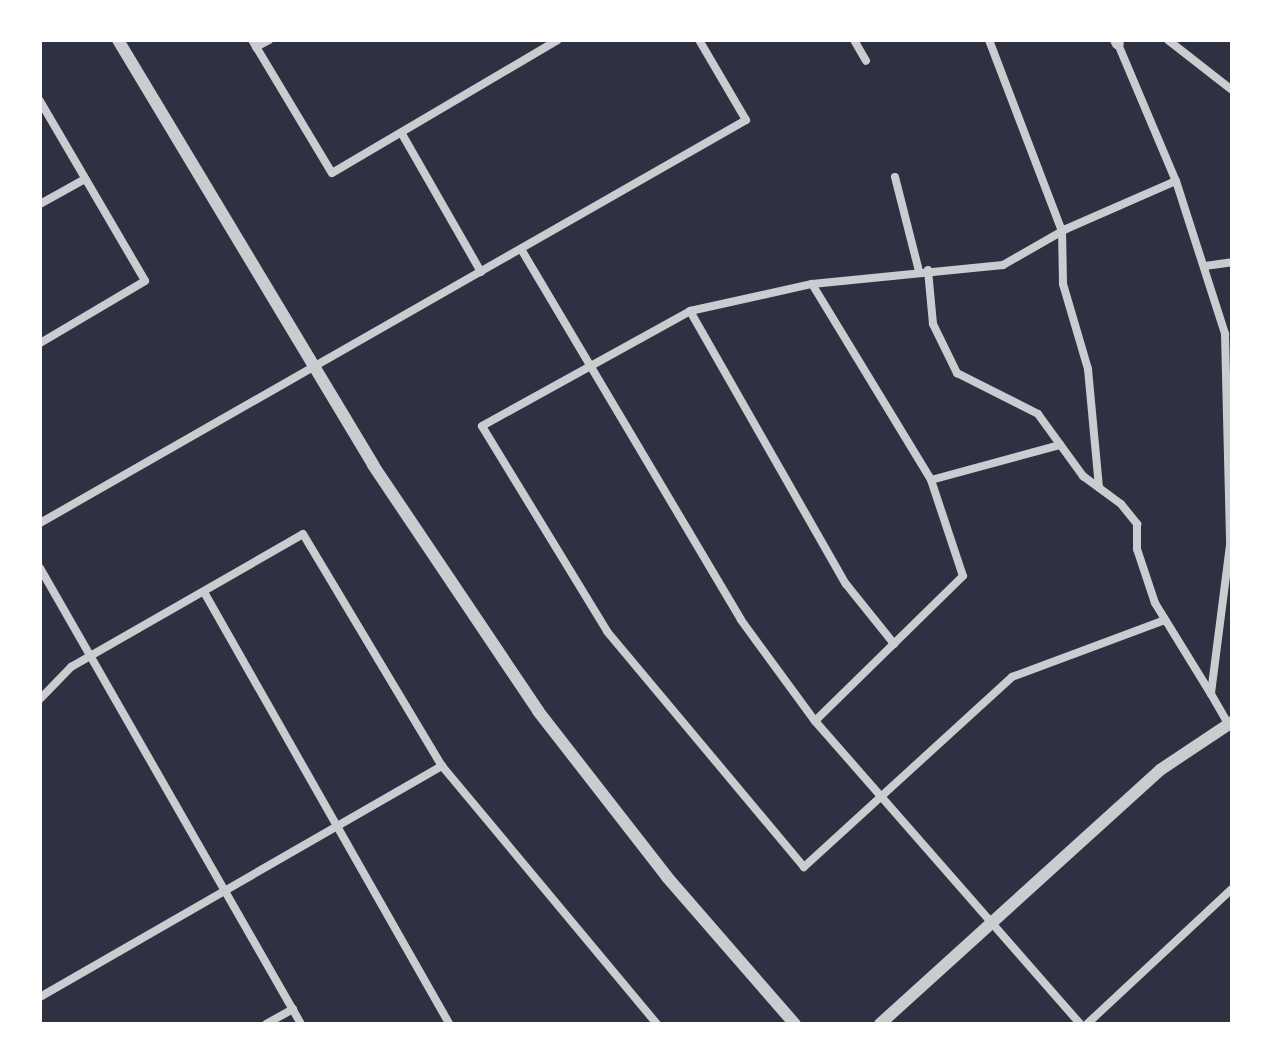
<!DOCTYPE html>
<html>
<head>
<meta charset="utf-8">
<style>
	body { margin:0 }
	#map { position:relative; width:1272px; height:1064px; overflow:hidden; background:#2d3142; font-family:"DejaVu Sans",sans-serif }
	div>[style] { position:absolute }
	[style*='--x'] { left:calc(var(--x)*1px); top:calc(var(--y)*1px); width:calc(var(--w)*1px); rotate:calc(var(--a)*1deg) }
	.minor>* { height:8px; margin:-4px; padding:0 4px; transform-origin:4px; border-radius:4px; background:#caccd0 }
	.tertiary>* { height:12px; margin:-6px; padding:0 6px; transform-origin:6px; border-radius:6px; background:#caccd0 }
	span { translate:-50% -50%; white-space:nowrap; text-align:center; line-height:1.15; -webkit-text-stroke:6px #fff; paint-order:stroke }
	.frame { position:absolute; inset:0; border:42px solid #fff; pointer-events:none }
</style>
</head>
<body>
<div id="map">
	<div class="minor">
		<div style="--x:252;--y:40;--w:155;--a:59"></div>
		<div style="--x:332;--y:173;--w:262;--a:-30.5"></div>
		<div style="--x:854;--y:40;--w:24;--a:60"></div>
		<div style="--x:989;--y:40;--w:204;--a:69.1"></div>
		<div style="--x:1062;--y:231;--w:53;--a:88.9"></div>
		<div style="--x:1063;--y:284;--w:89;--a:73.6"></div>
		<div style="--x:1088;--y:369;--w:119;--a:84.7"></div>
		<div style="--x:1168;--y:40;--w:81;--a:38"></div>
		<div style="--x:1118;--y:44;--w:149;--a:67.1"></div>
		<div style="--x:1176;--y:181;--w:161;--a:72.2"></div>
		<div style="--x:1225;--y:334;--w:211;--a:88.6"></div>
		<div style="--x:1230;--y:545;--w:150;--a:97.3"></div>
		<div style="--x:1211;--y:694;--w:34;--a:60"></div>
		<div style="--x:256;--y:47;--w:15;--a:-28"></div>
		<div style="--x:40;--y:101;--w:208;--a:59.7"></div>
		<div style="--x:145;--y:281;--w:122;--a:149.4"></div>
		<div style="--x:402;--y:134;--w:159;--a:60.2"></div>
		<div style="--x:895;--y:177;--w:97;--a:75.7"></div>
		<div style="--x:40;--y:204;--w:51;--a:-29.1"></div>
		<div style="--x:521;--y:249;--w:431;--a:59.3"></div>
		<div style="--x:741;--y:620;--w:125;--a:53.8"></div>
		<div style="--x:815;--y:721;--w:403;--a:48.8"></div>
		<div style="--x:1205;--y:266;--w:27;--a:-8"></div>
		<div style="--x:928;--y:270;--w:54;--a:84.7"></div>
		<div style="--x:933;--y:324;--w:55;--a:63.9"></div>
		<div style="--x:957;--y:373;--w:91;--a:26.8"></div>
		<div style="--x:1038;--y:414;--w:77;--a:54"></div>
		<div style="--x:1083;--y:476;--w:47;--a:36.4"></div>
		<div style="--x:1121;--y:504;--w:26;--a:51"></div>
		<div style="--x:1137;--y:524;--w:25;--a:90"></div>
		<div style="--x:1137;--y:549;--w:57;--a:71.6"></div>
		<div style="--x:1155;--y:603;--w:107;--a:58.4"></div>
		<div style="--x:812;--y:284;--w:229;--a:58.7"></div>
		<div style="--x:931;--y:480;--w:101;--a:71.6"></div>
		<div style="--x:963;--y:576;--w:207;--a:135.6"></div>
		<div style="--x:690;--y:311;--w:314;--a:60.3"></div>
		<div style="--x:846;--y:584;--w:77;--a:51.3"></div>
		<div style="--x:931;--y:480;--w:134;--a:-15.2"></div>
		<div style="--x:40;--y:523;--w:813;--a:-29.72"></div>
		<div style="--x:746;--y:120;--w:93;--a:-120.4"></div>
		<div style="--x:40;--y:568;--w:525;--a:60.21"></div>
		<div style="--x:204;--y:592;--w:497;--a:60.4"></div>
		<div style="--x:1165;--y:620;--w:163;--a:159.6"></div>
		<div style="--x:1012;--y:677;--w:282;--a:137.6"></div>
		<div style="--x:804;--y:867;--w:307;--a:-129.9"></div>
		<div style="--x:607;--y:631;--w:240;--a:-121.4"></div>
		<div style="--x:482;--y:426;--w:238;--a:-28.9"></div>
		<div style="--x:690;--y:311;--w:125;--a:-12.5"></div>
		<div style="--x:812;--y:284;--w:192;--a:-5.7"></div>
		<div style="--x:1003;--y:265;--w:73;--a:-29.7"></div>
		<div style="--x:1066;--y:229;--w:120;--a:-23.6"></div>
		<div style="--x:40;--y:699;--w:45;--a:-45.9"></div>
		<div style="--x:71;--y:667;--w:267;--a:-29.8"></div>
		<div style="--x:303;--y:534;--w:270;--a:59.1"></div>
		<div style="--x:442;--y:766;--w:336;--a:50.2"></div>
		<div style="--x:40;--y:997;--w:464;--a:-29.9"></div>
		<div style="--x:266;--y:1024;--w:31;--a:-29"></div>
		<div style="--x:1087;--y:1024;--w:198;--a:-43"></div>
	</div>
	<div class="tertiary">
		<div style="--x:118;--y:40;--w:496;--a:59"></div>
		<div style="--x:373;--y:465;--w:296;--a:56.1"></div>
		<div style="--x:538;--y:711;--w:210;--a:52.1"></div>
		<div style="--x:667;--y:877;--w:195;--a:49"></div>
		<div style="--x:1116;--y:40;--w:4;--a:63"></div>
		<div style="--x:880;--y:1024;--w:378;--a:-42.2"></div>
		<div style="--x:1160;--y:770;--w:87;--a:-33.7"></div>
	</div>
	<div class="frame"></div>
</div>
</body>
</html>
